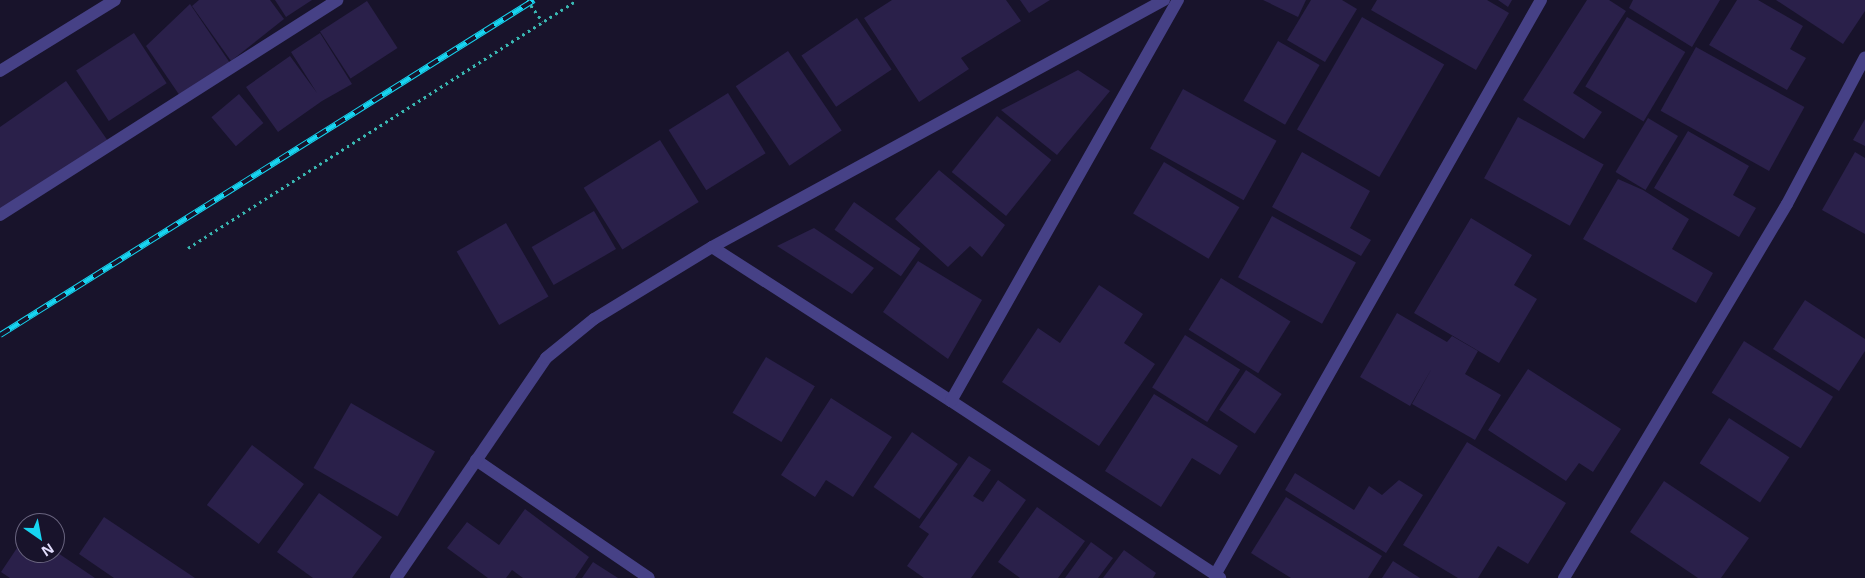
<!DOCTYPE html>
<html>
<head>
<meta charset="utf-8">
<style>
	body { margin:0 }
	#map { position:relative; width:1865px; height:578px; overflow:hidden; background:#18132b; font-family:"Open Sans",sans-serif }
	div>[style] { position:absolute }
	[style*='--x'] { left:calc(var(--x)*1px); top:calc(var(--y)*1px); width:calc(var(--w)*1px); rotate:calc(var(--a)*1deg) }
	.building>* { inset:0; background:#2a204a; transform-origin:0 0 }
	.path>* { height:3px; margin-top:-1.5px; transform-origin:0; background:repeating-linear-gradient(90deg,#39b7b2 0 2.5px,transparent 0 6.5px) }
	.street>* { height:12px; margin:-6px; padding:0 6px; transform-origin:6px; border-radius:6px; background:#464186 }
	.rail>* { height:5.5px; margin-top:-2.75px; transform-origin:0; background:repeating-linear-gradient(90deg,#18132b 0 11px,#17d5f1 0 22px); box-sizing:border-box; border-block:1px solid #17d5f1 }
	span { translate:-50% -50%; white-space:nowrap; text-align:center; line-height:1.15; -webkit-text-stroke:4px #18132b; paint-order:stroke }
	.north { position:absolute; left:15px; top:513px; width:50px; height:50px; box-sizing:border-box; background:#18132b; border:1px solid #69647f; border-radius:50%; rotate:147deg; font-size:14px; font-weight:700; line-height:20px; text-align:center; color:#e3defd }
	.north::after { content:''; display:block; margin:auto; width:18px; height:22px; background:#17d5f1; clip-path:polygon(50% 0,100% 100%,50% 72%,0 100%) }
</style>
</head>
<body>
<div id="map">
	<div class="building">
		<div style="clip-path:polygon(199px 0,270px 0,284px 19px,231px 61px,192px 6px)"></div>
		<div style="clip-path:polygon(275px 0,312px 0,286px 17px)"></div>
		<div style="clip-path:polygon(892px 0,1006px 0,1021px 21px,961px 58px,969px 69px,919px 102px,864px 18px)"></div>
		<div style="clip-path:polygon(1020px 0,1050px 0,1029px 13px)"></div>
		<div style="clip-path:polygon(1263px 0,1306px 0,1298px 17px)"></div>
		<div style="clip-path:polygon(1311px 0,1342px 0,1357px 9px,1325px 62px,1287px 40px)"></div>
		<div style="clip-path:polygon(1377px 0,1487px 0,1509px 13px,1476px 70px,1371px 10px)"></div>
		<div style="clip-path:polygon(1498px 0,1512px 0,1508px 7px)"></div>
		<div style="clip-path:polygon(1587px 0,1609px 0,1626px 11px,1573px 93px,1602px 112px,1584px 139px,1523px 100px)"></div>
		<div style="clip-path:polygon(1633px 0,1720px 0,1692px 47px,1629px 8px)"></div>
		<div style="clip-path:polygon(1737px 0,1758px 0,1803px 26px,1790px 49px,1806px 58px,1787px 90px,1709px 45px)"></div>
		<div style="clip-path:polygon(1776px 0,1865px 0,1865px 11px,1843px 44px)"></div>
		<div style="left:367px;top:1px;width:56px;height:56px;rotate:57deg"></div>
		<div style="clip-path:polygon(190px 4px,230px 63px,180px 96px,146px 46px)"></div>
		<div style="left:1362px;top:17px;width:95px;height:130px;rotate:30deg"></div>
		<div style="left:1627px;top:17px;width:68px;height:81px;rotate:31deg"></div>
		<div style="left:857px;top:18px;width:62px;height:67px;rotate:56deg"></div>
		<div style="left:134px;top:33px;width:60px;height:69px;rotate:57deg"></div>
		<div style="clip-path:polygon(320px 33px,352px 84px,322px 101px,278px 132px,246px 87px,290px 56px,317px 93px,291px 52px)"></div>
		<div style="left:1278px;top:41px;width:48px;height:69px;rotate:30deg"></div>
		<div style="left:1696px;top:47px;width:124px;height:73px;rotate:29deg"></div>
		<div style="left:788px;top:51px;width:96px;height:63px;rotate:56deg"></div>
		<div style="clip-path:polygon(1078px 70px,1110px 91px,1057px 155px,1001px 110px)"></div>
		<div style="clip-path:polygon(66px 81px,108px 141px,0 214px,0 127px)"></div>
		<div style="left:1183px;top:89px;width:107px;height:68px;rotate:29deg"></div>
		<div style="left:728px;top:93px;width:71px;height:70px;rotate:58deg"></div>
		<div style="left:239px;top:94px;width:38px;height:36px;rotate:50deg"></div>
		<div style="left:997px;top:116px;width:70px;height:72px;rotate:39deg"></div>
		<div style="left:1518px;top:117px;width:98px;height:70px;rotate:29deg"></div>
		<div style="left:1648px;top:118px;width:35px;height:63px;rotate:31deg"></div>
		<div style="clip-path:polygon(1865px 119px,1865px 146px,1853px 140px)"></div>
		<div style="clip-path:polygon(1688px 131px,1749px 166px,1733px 195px,1756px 208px,1739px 237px,1654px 188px)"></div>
		<div style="left:660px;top:140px;width:73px;height:90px;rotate:58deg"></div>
		<div style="clip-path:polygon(1302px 152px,1370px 191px,1350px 228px,1371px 240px,1361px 256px,1272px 207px)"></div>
		<div style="clip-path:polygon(1855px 152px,1865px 158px,1865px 234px,1822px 210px)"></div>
		<div style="left:1164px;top:162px;width:88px;height:60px;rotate:31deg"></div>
		<div style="clip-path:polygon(939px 170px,1005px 225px,982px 257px,970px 246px,948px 267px,895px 219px)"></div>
		<div style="clip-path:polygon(1618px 179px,1643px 190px,1689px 219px,1672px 249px,1713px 273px,1696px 303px,1583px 239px)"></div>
		<div style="left:854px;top:202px;width:81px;height:34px;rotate:35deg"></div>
		<div style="left:594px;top:211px;width:44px;height:72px;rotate:60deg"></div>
		<div style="left:1272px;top:216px;width:96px;height:70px;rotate:29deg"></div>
		<div style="clip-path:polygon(1471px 218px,1532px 255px,1514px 285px,1537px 299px,1499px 363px,1414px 313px)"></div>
		<div style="left:506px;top:223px;width:85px;height:57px;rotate:60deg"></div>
		<div style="clip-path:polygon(814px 228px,874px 268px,852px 294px,777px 246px)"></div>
		<div style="clip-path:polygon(918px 261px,982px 300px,948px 359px,883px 312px)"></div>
		<div style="left:1221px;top:278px;width:82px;height:61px;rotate:32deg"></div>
		<div style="clip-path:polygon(1099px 285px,1143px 314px,1124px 343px,1155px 364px,1099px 446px,1002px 382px,1038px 328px,1060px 343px)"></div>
		<div style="clip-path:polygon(1805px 300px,1865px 339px,1865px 351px,1839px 391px,1773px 349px)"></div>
		<div style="clip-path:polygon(1397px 313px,1447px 342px,1452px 336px,1478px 351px,1465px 374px,1501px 395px,1475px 440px,1412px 404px,1432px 368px,1410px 406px,1360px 377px)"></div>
		<div style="left:1185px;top:335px;width:65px;height:62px;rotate:32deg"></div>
		<div style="left:1744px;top:341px;width:105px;height:61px;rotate:32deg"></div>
		<div style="left:766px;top:357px;width:57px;height:65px;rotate:31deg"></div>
		<div style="clip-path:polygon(1528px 369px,1621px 429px,1593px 472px,1579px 463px,1566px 481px,1488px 430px)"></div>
		<div style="left:1246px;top:370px;width:43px;height:48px;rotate:34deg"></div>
		<div style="clip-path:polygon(1154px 394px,1238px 446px,1220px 475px,1192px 458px,1161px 507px,1105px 471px)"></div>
		<div style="clip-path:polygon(831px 398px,892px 437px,853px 497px,826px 480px,815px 497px,781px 475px)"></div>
		<div style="left:351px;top:403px;width:97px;height:75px;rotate:30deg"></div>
		<div style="left:1729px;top:418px;width:72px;height:54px;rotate:33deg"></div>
		<div style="left:912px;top:432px;width:56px;height:67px;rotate:35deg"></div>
		<div style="clip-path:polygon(1467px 442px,1566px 503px,1528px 564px,1498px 546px,1478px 578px,1458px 578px,1403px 545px)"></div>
		<div style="left:252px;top:445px;width:65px;height:75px;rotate:37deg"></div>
		<div style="clip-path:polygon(969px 456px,991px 470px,973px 496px,983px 502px,998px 480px,1026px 500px,971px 578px,924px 578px,907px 566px,929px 534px,919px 527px)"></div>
		<div style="clip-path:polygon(1295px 473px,1354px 510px,1369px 486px,1382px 495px,1399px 480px,1423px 495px,1386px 553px,1285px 490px)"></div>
		<div style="clip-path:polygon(1664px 481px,1749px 538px,1721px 578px,1698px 578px,1630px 532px)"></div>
		<div style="clip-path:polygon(319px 493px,382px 537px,352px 578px,313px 578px,277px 552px)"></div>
		<div style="clip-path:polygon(1286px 497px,1382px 556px,1368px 578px,1291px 578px,1251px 553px)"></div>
		<div style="clip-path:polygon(1037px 507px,1085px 541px,1058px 578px,1020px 578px,998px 562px)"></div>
		<div style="clip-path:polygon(525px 509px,589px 557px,575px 578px,523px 578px,512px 570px,506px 578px,488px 578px,447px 548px,467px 522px,499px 545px)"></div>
		<div style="clip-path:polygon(104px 517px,195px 578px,114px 578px,79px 554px)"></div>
		<div style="clip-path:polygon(25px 536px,25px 553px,55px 553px,55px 551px,95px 578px,10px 578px,1px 572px)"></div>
		<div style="clip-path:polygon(1091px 542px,1113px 558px,1098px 578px,1065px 578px)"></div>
		<div style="clip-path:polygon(1124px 550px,1156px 573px,1153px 578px,1103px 578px)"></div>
		<div style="clip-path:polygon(1393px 561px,1420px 578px,1382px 578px)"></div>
		<div style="clip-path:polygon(593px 562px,618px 578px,582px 578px)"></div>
	</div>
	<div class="path">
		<div style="--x:527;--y:0;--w:26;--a:54"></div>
		<div style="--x:188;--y:248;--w:461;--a:-32.5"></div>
	</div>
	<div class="street">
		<div style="--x:0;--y:71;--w:135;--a:-31.7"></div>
		<div style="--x:0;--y:215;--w:400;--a:-32.5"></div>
		<div style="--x:712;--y:247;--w:284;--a:32.8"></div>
		<div style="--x:951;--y:401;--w:322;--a:33.3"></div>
		<div style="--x:951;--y:401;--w:461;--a:-60.5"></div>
		<div style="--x:476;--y:460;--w:209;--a:34.3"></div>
		<div style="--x:1215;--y:575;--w:661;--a:-60.45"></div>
		<div style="--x:396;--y:578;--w:266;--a:-55.7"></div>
		<div style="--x:546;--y:358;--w:62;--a:-39.1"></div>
		<div style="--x:594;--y:319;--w:138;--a:-31.4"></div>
		<div style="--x:712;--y:247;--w:515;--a:-28.65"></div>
		<div style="--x:1564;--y:578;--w:435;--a:-59.2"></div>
		<div style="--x:1787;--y:204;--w:166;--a:-62"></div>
	</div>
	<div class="rail">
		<div style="--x:0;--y:335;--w:630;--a:-32.1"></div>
	</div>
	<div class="north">N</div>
</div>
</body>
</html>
